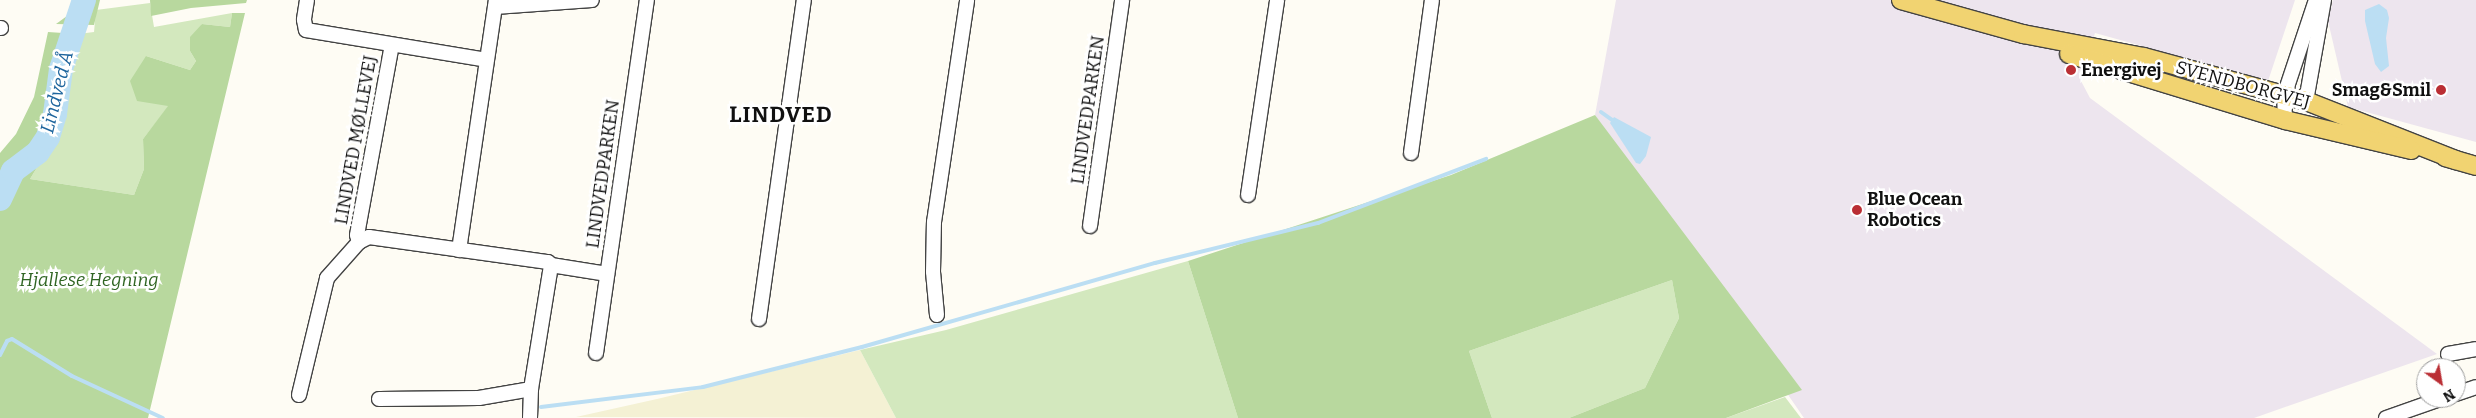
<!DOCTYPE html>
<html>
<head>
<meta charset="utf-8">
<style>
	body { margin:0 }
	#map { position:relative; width:2476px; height:418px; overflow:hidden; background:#fefcf4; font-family:Bitter,serif }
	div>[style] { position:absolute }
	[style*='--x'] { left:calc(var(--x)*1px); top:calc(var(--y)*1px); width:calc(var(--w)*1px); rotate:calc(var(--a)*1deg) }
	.industrial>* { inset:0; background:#ede5ee }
	.farmland>* { inset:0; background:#f4f1d4 }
	.green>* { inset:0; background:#d3e8be }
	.forest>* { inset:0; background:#b8d89e }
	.water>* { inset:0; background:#bbdef3 }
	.stream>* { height:4px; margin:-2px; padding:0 2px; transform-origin:2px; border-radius:2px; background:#bbdef3 }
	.river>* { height:24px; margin:-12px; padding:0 12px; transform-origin:12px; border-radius:12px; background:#bbdef3 }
	.roads { filter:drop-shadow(1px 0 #434343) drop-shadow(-1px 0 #434343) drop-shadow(0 1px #434343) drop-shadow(0 -1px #434343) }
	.minor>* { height:14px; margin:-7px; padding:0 7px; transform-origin:7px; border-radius:7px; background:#fff }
	.major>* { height:18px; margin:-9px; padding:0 9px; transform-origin:9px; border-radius:9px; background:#f1d371 }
	.dots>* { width:14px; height:14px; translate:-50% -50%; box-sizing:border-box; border:2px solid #fff; border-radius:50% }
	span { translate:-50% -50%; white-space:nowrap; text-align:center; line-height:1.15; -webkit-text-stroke:5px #fff; paint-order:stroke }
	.poi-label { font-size:18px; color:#101010; font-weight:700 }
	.left { translate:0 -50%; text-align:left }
	.right { translate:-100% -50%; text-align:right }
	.street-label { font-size:18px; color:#101010 }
	.park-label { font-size:18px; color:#306523; font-style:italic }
	.water-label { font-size:19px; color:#1e659d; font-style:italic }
	.district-label { font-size:22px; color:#101010; font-weight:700; letter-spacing:1px }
	.north { position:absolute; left:2416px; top:358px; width:50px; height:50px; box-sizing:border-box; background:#fff; border:1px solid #9f9f9f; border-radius:50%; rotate:148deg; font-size:14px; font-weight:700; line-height:20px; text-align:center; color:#101010 }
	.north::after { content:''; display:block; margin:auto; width:18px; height:22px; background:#ba2e34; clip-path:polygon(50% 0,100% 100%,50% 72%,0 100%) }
</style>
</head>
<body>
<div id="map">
	<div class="industrial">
		<div style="clip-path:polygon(1616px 0,2295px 0,2268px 81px,2095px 33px,2081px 81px,2090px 98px,2437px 354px,2254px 418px,1804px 418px,1595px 115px)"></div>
		<div style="clip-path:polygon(2333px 0,2476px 0,2476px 142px,2348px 107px,2328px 21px)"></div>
	</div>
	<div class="farmland">
		<div style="clip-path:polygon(860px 350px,896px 418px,576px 417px,657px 399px)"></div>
	</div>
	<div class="green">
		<div style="clip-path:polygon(150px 3px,154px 27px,232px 13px,230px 27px,202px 24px,190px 51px,196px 61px,190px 70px,146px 56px,169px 106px,143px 139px,144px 169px,134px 195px,30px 179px,62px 126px,69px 63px,78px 34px,94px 32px,96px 10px)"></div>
		<div style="clip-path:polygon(1188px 261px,1238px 418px,896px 418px,860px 350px,946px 330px)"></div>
		<div style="clip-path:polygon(1672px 280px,1679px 318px,1645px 388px,1569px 418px,1492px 418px,1469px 351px)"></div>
		<div style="clip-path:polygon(1785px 397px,1801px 418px,1726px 418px)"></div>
	</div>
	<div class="forest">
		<div style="clip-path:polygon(73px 0,100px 0,94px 25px,56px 24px,67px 16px)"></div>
		<div style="clip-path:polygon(150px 0,247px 0,246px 3px,191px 8px,151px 16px)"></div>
		<div style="clip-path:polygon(232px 13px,245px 13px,148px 418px,0 418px,0 153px,16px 134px,34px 97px,48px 32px,78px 34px,69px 63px,62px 126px,30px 179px,134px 195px,144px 169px,143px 139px,168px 106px,137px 101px,130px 81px,146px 56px,190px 70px,196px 61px,190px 51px,190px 37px,202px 24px,230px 27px)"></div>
		<div style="clip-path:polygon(1595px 115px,1802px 390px,1726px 418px,1569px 418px,1645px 388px,1679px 318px,1672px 280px,1469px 351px,1492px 418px,1238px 418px,1188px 261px,1451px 175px)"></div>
	</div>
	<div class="water">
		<div style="clip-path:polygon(2379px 4px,2387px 10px,2389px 18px,2386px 38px,2389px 66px,2381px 72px,2375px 64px,2365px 21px,2365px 10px)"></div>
		<div style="clip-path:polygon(1614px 117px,1651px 137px,1646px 156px,1640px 164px,1636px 163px,1610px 123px)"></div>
	</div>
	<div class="stream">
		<div style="--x:1601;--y:112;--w:14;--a:36"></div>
		<div style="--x:0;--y:355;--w:16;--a:-63"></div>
		<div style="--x:7;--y:341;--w:5;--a:-22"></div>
		<div style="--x:12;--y:339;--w:70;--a:31.7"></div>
		<div style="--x:72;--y:376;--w:100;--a:24.8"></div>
		<div style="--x:541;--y:407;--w:163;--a:-7"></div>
		<div style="--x:703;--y:387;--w:164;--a:-14.1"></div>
		<div style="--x:862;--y:347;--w:305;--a:-16"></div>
		<div style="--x:1155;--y:263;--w:168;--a:-13.8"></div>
		<div style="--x:1318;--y:223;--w:180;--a:-20.9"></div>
	</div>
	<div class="river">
		<div style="--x:0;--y:199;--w:31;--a:-65"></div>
		<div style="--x:13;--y:171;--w:31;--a:-37"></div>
		<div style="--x:38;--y:152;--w:18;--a:-56"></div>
		<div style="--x:48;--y:137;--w:24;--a:-73"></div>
		<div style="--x:55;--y:114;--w:45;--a:-82.4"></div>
		<div style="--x:61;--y:69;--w:73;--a:-71.6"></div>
	</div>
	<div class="roads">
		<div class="minor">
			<div style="--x:307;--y:0;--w:20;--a:99"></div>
			<div style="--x:304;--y:20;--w:10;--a:79"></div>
			<div style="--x:306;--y:30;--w:183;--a:9.4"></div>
			<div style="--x:495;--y:7;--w:97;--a:-4.1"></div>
			<div style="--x:0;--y:28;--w:1;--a:0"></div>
			<div style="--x:2306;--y:101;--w:103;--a:-79.9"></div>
			<div style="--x:2285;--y:120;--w:24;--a:-92"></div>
			<div style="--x:2284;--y:96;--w:101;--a:-71.6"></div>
			<div style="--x:1411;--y:153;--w:154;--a:-82.2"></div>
			<div style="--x:1248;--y:195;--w:197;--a:-81.5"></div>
			<div style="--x:1090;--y:226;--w:228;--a:-81.9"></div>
			<div style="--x:359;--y:242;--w:7;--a:-106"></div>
			<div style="--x:357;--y:235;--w:193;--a:-79.6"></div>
			<div style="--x:459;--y:250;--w:253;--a:-81.6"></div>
			<div style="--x:937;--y:315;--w:43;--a:-95.3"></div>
			<div style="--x:933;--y:272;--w:50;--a:-88.9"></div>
			<div style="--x:934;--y:222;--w:224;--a:-81.5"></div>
			<div style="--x:759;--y:319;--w:322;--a:-82"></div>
			<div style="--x:596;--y:353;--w:357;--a:-81.8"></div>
			<div style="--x:2448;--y:354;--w:28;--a:-10"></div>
			<div style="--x:2456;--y:394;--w:21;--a:-19"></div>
			<div style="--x:299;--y:395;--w:120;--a:-76.5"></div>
			<div style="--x:327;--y:278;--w:48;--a:-48.4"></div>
			<div style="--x:359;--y:242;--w:11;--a:-27"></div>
			<div style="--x:369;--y:237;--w:181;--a:8"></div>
			<div style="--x:548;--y:262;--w:4;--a:45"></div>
			<div style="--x:379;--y:399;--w:100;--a:-0.6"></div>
			<div style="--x:479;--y:398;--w:53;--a:-9.8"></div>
			<div style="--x:530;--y:418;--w:29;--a:-88"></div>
			<div style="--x:531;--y:389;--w:126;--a:-80.8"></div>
			<div style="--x:551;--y:265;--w:57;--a:9.1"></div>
			<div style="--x:2386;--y:418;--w:60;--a:-19.3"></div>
		</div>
		<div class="major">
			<div style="--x:1901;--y:0;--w:127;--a:15.6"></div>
			<div style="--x:2023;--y:34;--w:123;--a:10.8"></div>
			<div style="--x:2144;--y:57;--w:168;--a:15.2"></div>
			<div style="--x:2306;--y:101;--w:161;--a:21.5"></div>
			<div style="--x:2069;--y:54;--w:226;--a:17"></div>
			<div style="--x:2285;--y:120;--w:130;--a:13.3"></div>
			<div style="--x:2445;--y:157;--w:32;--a:16"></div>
		</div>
	</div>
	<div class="dots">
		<div style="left:2071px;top:70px;background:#ba2e34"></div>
		<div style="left:2441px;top:90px;background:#ba2e34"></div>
		<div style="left:1857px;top:210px;background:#ba2e34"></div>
	</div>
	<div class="poi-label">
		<span class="left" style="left:2081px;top:70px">Energivej</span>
		<span class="right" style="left:2431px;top:90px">Smag&amp;Smil</span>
		<span class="left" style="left:1867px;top:210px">Blue Ocean<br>Robotics</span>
	</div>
	<div class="street-label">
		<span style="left:2243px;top:85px;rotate:15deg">SVENDBORGVEJ</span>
		<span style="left:1088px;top:110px;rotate:-82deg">LINDVEDPARKEN</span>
		<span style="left:356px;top:140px;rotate:-80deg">LINDVED MØLLEVEJ</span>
		<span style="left:603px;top:174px;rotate:-82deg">LINDVEDPARKEN</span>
	</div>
	<div class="park-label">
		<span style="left:89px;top:280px">Hjallese Hegning</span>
	</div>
	<div class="water-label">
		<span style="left:57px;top:92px;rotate:-76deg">Lindved Å</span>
	</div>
	<div class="district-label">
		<span style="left:781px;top:115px">LINDVED</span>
	</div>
	<div class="north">N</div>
</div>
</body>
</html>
